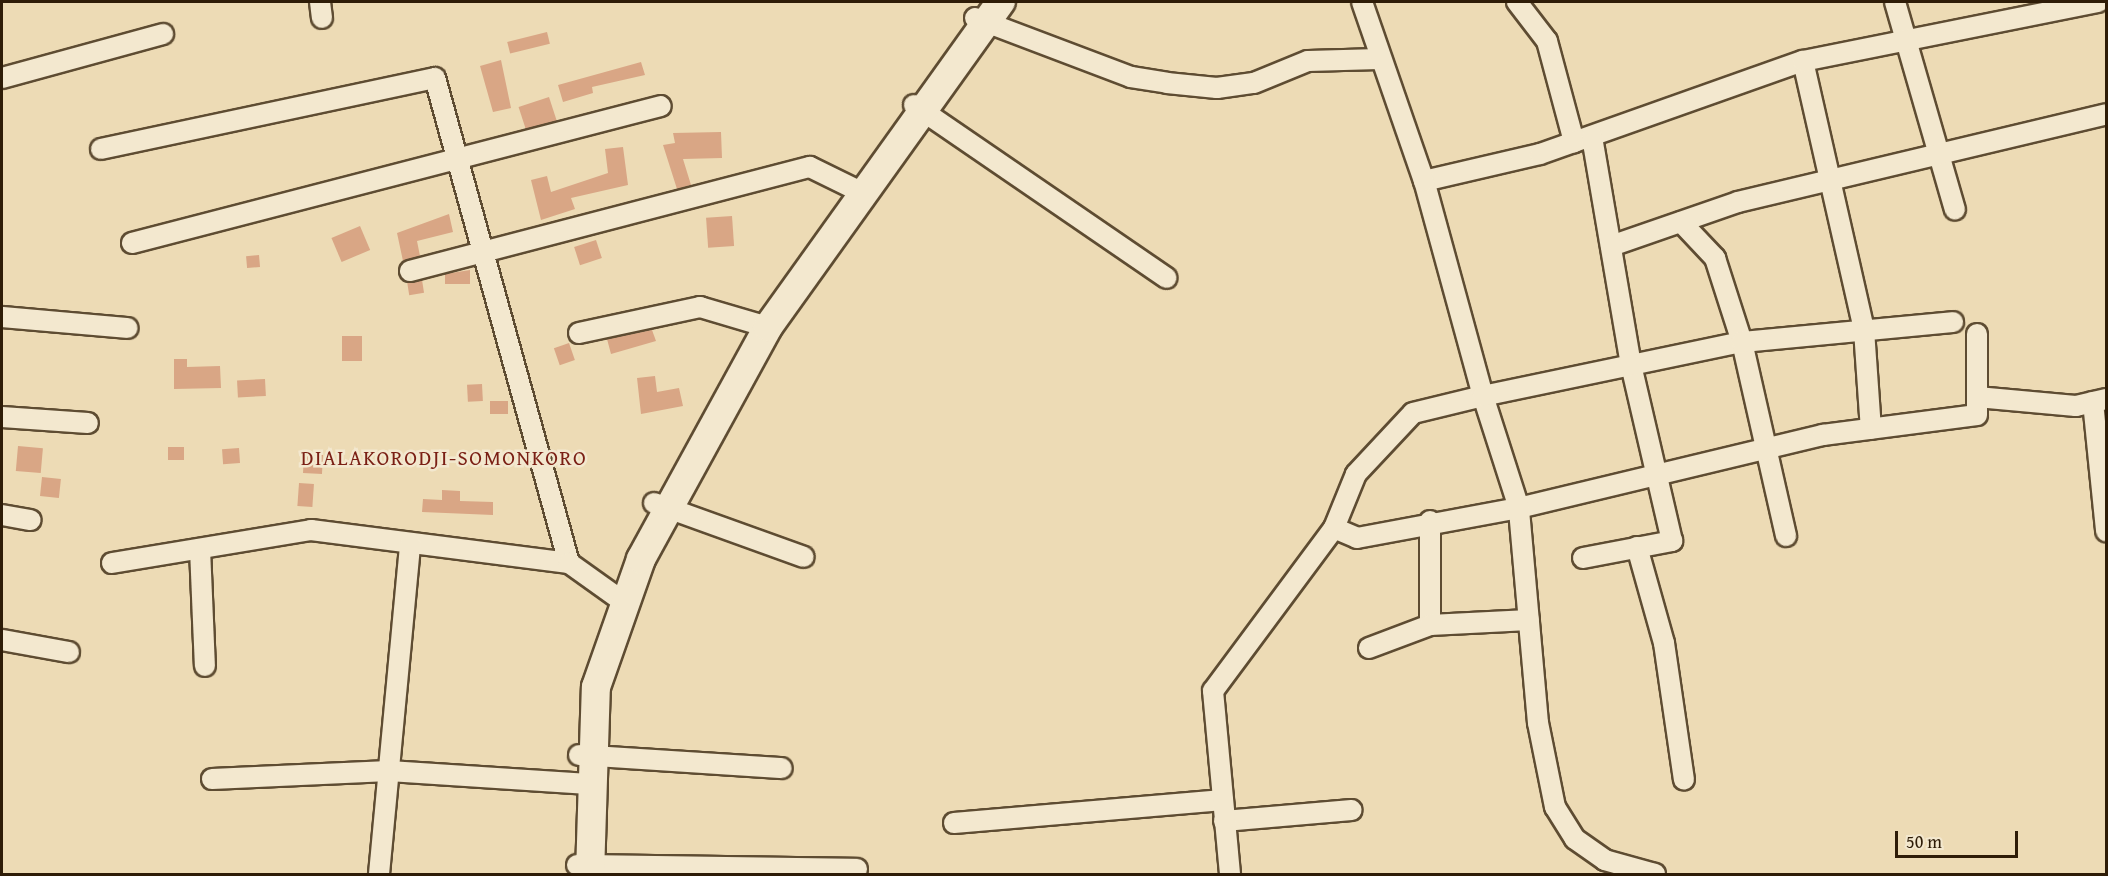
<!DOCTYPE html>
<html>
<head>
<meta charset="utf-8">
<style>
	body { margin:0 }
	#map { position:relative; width:2108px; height:876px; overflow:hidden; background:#eddbb5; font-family:"Gentium Book Plus",serif }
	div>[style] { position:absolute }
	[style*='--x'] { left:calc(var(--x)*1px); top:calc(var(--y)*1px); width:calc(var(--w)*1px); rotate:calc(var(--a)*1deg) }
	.building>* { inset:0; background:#d9a685; transform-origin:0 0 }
	.roads { filter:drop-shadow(2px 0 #5e4c32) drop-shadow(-2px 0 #5e4c32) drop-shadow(0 2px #5e4c32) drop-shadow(0 -2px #5e4c32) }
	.street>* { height:20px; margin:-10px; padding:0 10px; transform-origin:10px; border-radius:10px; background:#f3e8cf }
	.secondary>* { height:28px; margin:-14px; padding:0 14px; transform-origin:14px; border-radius:14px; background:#f3e8cf }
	span { translate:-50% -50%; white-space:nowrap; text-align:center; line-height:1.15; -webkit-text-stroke:5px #f3e8cf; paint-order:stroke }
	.quarter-label { font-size:21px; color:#7a1f14; letter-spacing:1.5px }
	.frame { position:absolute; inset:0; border:3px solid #2e1c07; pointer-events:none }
	.scale { position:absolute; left:1895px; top:831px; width:123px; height:27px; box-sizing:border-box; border:3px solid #2e1c07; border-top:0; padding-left:8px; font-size:18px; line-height:21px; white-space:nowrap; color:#2e1c07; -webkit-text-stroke:4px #f3e8cf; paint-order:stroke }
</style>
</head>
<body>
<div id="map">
	<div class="building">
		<div style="left:547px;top:32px;width:12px;height:41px;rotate:76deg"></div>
		<div style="clip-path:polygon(501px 60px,511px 108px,493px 112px,480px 66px)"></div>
		<div style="clip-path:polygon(641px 62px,645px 75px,592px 87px,593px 93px,563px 102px,558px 85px)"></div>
		<div style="left:549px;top:97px;width:25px;height:32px;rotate:72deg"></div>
		<div style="clip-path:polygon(721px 132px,722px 158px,683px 159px,691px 185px,677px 189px,663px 145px,675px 143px,673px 133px)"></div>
		<div style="clip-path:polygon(623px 147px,628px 185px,571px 198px,575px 209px,541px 220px,531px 180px,547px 176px,551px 192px,608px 173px,605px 149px)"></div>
		<div style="clip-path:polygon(449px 214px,453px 232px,417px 241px,420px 256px,403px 261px,397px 233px)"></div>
		<div style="left:732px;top:216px;width:30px;height:26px;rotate:86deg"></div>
		<div style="left:360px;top:226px;width:26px;height:31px;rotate:67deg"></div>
		<div style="left:596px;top:240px;width:19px;height:23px;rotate:72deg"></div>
		<div style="left:259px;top:255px;width:12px;height:13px;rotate:85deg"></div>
		<div style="clip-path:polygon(470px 270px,470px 284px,445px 284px,445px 274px)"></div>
		<div style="left:422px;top:280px;width:13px;height:15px;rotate:81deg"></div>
		<div style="clip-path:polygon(652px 330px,656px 341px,611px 354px,607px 339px)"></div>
		<div style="left:342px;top:336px;width:20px;height:25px"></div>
		<div style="left:569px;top:343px;width:18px;height:16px;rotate:71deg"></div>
		<div style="clip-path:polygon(174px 359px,187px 359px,187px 367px,220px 366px,221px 388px,174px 389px)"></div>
		<div style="clip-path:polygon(655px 376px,657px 392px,679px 388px,683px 406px,641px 414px,637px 378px)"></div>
		<div style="left:265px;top:379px;width:17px;height:28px;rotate:87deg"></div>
		<div style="left:482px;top:384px;width:17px;height:15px;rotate:87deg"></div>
		<div style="left:490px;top:401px;width:18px;height:13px"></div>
		<div style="left:18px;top:446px;width:25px;height:25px;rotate:5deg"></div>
		<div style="left:168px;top:447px;width:16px;height:13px"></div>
		<div style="left:239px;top:448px;width:15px;height:17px;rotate:86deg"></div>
		<div style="left:304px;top:454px;width:19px;height:19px;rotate:3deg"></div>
		<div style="left:42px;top:477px;width:19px;height:19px;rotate:6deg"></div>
		<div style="left:299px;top:483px;width:15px;height:23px;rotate:4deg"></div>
		<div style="clip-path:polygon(442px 490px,460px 491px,460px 501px,493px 502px,493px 515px,422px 512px,423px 499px,442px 500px)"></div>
	</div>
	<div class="roads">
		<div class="street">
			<div style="--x:320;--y:2;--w:16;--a:83"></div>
			<div style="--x:1517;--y:2;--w:49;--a:52.4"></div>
			<div style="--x:1547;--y:41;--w:105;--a:75"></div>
			<div style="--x:1895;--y:2;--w:216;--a:73.9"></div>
			<div style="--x:975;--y:18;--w:167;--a:20.7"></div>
			<div style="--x:1131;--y:77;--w:36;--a:9"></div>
			<div style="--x:1167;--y:83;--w:50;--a:5.7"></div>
			<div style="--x:1217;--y:88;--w:37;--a:-8"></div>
			<div style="--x:1254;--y:83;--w:58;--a:-22.2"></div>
			<div style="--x:1308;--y:61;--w:71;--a:-1.6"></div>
			<div style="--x:1803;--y:61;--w:276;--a:77.2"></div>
			<div style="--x:1864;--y:330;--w:99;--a:86"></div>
			<div style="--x:2;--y:78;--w:167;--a:-15.3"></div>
			<div style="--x:914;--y:105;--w:306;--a:34.4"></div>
			<div style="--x:101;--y:149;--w:341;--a:-12"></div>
			<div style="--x:435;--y:78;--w:503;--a:74.56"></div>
			<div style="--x:1424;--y:181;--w:119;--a:-13.1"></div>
			<div style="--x:1540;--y:154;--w:279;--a:-19.5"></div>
			<div style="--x:1803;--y:61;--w:301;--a:-11.3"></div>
			<div style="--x:1681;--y:222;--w:50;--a:46.6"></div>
			<div style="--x:1715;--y:258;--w:88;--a:72.2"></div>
			<div style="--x:1742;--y:342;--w:199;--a:77.2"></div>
			<div style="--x:132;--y:243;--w:546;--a:-14.52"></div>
			<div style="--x:1611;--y:246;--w:134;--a:-19.1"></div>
			<div style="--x:1738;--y:202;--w:378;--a:-13.4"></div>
			<div style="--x:410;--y:271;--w:413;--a:-14.6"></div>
			<div style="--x:810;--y:167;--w:59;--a:26.1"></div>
			<div style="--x:2;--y:317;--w:126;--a:5"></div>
			<div style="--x:579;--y:333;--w:124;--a:-12.1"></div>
			<div style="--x:700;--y:307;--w:71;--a:16.4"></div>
			<div style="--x:1977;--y:397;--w:99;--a:5.2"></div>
			<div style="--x:2076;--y:406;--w:31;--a:-13"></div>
			<div style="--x:2093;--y:402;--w:130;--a:84.2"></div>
			<div style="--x:2;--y:417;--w:86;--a:4"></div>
			<div style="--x:654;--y:503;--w:159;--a:19.8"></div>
			<div style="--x:2;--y:515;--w:29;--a:10"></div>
			<div style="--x:1430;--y:521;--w:104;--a:90"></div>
			<div style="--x:1334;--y:528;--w:25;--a:23"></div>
			<div style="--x:1357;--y:538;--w:165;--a:-10.5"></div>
			<div style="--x:1519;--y:508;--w:313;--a:-13.5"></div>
			<div style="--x:1823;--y:435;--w:155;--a:-7.4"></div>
			<div style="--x:1977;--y:415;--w:81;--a:-90"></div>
			<div style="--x:1637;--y:547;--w:100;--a:74.3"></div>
			<div style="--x:1664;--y:643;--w:138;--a:81.7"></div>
			<div style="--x:200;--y:549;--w:117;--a:87.6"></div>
			<div style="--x:1583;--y:558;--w:91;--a:-10.8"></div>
			<div style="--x:1672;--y:541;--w:181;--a:-103.1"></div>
			<div style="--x:1631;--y:365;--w:232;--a:-99.7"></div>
			<div style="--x:112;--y:563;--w:202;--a:-9.4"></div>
			<div style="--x:311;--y:530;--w:260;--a:7.3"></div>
			<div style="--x:569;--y:563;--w:69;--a:35.5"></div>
			<div style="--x:2;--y:640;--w:68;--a:10.2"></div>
			<div style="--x:1369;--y:648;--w:65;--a:-20.7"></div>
			<div style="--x:1430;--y:625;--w:99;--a:-2.9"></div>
			<div style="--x:579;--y:755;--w:203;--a:3.7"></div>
			<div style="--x:212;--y:779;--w:177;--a:-2.6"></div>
			<div style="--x:389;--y:771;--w:200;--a:3.7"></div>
			<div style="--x:1224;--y:821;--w:128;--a:-4.9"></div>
			<div style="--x:954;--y:823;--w:270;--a:-4.9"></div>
			<div style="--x:577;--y:865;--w:280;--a:0.8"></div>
			<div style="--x:379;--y:874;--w:332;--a:-84.6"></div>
			<div style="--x:1230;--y:874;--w:184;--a:-95.3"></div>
			<div style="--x:1213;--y:691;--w:203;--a:-53.4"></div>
			<div style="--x:1334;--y:528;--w:58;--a:-67.8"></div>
			<div style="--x:1356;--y:474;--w:83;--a:-46.9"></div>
			<div style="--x:1413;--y:413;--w:72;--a:-13.7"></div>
			<div style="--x:1483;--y:396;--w:223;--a:-105.3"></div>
			<div style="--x:1424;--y:181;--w:189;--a:-109.1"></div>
			<div style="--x:1655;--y:874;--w:52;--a:-164.4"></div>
			<div style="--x:1605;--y:860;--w:37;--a:-145"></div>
			<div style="--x:1575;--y:839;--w:38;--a:-122"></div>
			<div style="--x:1555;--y:807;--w:86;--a:-101.4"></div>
			<div style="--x:1538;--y:723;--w:216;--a:-95.1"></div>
			<div style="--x:1519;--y:508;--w:118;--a:-107.8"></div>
			<div style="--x:1483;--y:396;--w:265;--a:-11.8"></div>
			<div style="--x:1742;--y:342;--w:212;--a:-5.4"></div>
		</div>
		<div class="secondary">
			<div style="--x:590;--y:874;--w:187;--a:-88.2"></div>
			<div style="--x:596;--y:687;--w:136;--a:-70.6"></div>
			<div style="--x:641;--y:559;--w:264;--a:-61.3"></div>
			<div style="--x:768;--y:327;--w:400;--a:-54.4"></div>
		</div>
	</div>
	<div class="quarter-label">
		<span style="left:444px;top:458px">DIALAKORODJI-SOMONKORO</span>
	</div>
	<div class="frame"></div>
	<div class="scale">50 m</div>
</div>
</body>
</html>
